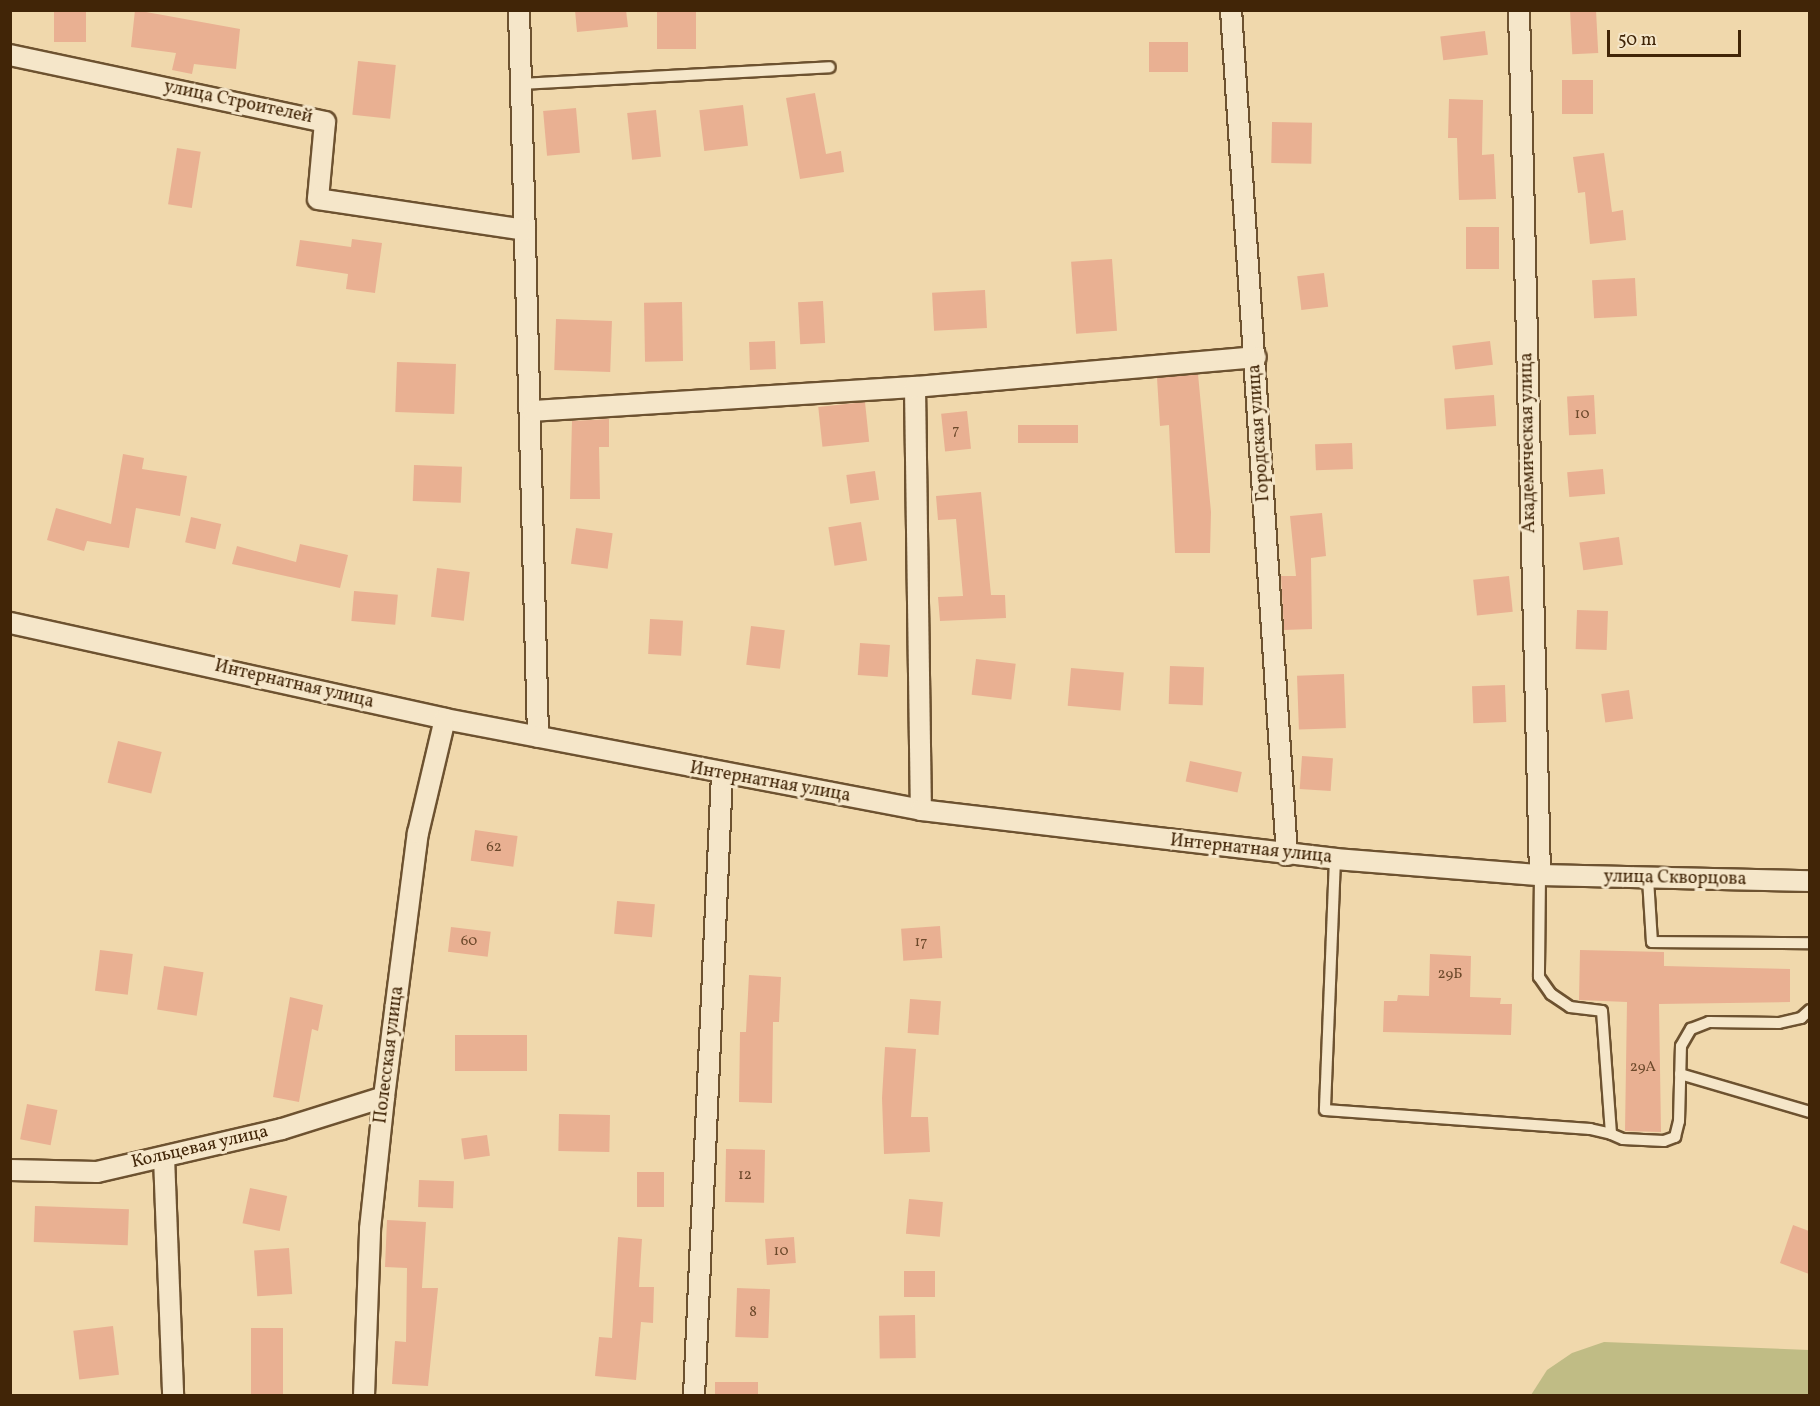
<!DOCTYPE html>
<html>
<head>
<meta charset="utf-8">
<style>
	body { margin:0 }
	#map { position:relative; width:1820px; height:1406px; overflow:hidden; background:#f0d8ac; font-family:Vollkorn,serif }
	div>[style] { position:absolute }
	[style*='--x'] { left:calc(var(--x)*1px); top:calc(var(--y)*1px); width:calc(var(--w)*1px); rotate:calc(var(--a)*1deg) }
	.green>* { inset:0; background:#c0bc85 }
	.building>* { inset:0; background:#e9b092; transform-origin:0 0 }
	.roads { filter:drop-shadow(2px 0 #6d5230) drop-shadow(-2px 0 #6d5230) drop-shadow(0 2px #6d5230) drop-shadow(0 -2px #6d5230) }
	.service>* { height:10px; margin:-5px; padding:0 5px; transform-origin:5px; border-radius:5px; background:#f5e6c9 }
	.minor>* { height:20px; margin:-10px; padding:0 10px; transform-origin:10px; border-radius:10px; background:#f5e6c9 }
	span { translate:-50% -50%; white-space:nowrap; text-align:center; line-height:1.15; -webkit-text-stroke:6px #f5e6c9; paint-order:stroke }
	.number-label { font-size:15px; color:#6b482a }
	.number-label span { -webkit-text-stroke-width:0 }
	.street-label { font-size:18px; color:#412507 }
	.frame { position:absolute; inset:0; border:12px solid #412507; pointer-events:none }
	.scale { position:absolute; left:1607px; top:30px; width:134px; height:27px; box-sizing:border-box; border:3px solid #412507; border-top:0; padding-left:8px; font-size:18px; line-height:21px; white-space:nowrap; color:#412507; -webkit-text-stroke:4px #f5e6c9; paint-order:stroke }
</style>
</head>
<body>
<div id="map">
	<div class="green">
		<div style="clip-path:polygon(1604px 1342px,1809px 1350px,1809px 1395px,1531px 1395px,1547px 1370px,1572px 1353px)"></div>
	</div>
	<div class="building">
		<div style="left:54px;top:10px;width:32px;height:32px"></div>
		<div style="clip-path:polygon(135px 10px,240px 29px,236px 69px,194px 64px,192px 74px,172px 70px,176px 53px,131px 47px)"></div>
		<div style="clip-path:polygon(575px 10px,626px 10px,628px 27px,577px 32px)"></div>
		<div style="left:657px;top:10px;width:39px;height:39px"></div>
		<div style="left:1596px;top:10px;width:43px;height:26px;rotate:87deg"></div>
		<div style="left:1485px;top:31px;width:24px;height:45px;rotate:83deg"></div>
		<div style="left:1149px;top:42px;width:39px;height:30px"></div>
		<div style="left:358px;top:61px;width:38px;height:54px;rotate:6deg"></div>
		<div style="left:1562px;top:80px;width:31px;height:34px"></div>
		<div style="clip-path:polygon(815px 93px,826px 154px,841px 151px,844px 172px,800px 179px,786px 98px)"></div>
		<div style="clip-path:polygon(1449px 99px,1483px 100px,1482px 155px,1494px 154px,1496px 199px,1459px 200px,1457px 138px,1448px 138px)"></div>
		<div style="left:743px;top:105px;width:41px;height:44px;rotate:83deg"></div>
		<div style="left:576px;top:108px;width:45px;height:33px;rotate:85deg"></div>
		<div style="left:656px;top:110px;width:47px;height:29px;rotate:84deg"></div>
		<div style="left:1272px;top:122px;width:40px;height:41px;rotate:1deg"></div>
		<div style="left:177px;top:148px;width:24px;height:57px;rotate:9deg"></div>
		<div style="clip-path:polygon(1604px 153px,1612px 212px,1623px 210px,1626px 240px,1590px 244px,1585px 192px,1578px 193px,1573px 157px)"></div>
		<div style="left:1466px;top:227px;width:33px;height:42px"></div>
		<div style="clip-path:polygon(352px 239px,382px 243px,375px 293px,346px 289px,348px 274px,296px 266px,300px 240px,351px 247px)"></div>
		<div style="left:1112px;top:259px;width:72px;height:41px;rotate:86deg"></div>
		<div style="left:1324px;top:273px;width:34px;height:27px;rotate:83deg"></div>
		<div style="left:1635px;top:278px;width:38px;height:43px;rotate:87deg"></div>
		<div style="left:985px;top:290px;width:38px;height:53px;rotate:87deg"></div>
		<div style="left:823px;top:301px;width:42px;height:25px;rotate:87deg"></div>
		<div style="left:682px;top:302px;width:59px;height:38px;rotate:89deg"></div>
		<div style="left:556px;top:319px;width:56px;height:51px;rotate:2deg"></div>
		<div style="left:775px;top:341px;width:28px;height:26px;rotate:88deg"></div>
		<div style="left:1490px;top:341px;width:24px;height:38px;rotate:83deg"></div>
		<div style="left:397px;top:362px;width:59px;height:50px;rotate:2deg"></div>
		<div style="clip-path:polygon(1198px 374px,1211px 512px,1210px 553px,1175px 553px,1169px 425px,1160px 426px,1157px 378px)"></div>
		<div style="left:1494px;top:395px;width:31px;height:50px;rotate:86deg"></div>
		<div style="left:1594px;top:395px;width:39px;height:27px;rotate:87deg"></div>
		<div style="left:865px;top:402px;width:40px;height:47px;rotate:84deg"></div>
		<div style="left:967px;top:411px;width:38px;height:26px;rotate:84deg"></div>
		<div style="clip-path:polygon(609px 419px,609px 447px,599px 447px,600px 499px,570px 499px,572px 421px)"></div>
		<div style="left:1078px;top:425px;width:18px;height:60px;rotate:90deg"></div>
		<div style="left:1352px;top:443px;width:26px;height:37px;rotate:88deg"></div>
		<div style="clip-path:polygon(123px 454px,144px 458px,142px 469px,187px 476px,180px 516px,136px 508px,129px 548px,87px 541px,84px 551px,47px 540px,56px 508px,111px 524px)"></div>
		<div style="left:414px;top:465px;width:48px;height:36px;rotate:2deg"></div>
		<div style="left:1603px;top:469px;width:25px;height:36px;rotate:85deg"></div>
		<div style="left:875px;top:471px;width:29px;height:29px;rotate:82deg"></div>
		<div style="clip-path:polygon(981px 492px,991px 595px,1005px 595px,1006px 618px,940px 621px,938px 597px,963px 596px,956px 519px,938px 520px,936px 496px)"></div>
		<div style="clip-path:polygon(1322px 513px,1326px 556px,1311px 558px,1312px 629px,1284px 630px,1281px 576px,1296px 576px,1290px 516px)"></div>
		<div style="left:191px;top:517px;width:31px;height:26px;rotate:13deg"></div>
		<div style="left:861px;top:522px;width:39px;height:33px;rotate:81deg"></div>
		<div style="left:576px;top:528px;width:37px;height:36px;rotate:8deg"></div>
		<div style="left:1619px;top:537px;width:28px;height:40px;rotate:82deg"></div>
		<div style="clip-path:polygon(300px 544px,348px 555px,340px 588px,232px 564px,237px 546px,296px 562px)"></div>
		<div style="left:437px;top:568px;width:33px;height:49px;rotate:7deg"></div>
		<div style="left:1509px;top:576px;width:36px;height:36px;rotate:84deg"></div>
		<div style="left:354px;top:591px;width:44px;height:30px;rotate:5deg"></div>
		<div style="left:1577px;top:610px;width:31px;height:39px;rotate:2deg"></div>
		<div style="left:650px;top:619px;width:33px;height:35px;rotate:3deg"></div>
		<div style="left:751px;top:626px;width:34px;height:39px;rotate:7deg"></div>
		<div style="left:860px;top:643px;width:30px;height:32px;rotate:4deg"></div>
		<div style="left:976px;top:659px;width:40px;height:36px;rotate:7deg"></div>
		<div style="left:1170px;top:666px;width:34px;height:38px;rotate:2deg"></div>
		<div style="left:1071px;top:668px;width:53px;height:38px;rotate:5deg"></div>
		<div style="left:1344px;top:674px;width:54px;height:47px;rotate:88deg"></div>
		<div style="left:1505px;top:685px;width:37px;height:33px;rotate:88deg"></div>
		<div style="left:1629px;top:690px;width:29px;height:28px;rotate:82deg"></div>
		<div style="left:118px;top:741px;width:45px;height:43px;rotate:14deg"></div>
		<div style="left:1302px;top:756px;width:31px;height:33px;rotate:4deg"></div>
		<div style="left:1190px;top:761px;width:53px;height:21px;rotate:12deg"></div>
		<div style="left:475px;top:830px;width:43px;height:31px;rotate:8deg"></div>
		<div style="left:617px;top:901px;width:38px;height:33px;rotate:5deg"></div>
		<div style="left:940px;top:926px;width:32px;height:39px;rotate:86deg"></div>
		<div style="left:451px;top:927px;width:40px;height:25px;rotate:7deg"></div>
		<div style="left:100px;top:950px;width:33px;height:41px;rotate:7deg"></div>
		<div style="clip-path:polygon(1580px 950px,1664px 952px,1664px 966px,1790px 969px,1790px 1002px,1659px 1004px,1661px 1132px,1625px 1131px,1627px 1002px,1579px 1000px)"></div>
		<div style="clip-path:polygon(1430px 954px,1471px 956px,1470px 997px,1501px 998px,1500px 1004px,1512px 1004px,1511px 1035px,1383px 1032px,1384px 1001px,1397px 1001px,1398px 995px,1429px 996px)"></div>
		<div style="left:164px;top:966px;width:40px;height:44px;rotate:9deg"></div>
		<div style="clip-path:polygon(749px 975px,781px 977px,779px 1022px,773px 1022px,772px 1103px,739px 1102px,740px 1032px,746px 1032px)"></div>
		<div style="clip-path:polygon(290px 997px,323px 1005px,318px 1031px,312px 1029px,299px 1102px,273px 1097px)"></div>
		<div style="left:910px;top:999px;width:31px;height:34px;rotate:4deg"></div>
		<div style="left:527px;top:1035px;width:36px;height:72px;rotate:90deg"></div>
		<div style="clip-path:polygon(885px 1047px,916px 1049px,911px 1117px,928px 1117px,930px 1152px,884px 1154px,882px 1098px)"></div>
		<div style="left:27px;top:1104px;width:31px;height:36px;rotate:11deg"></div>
		<div style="left:559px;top:1114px;width:51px;height:37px;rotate:1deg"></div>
		<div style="left:487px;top:1135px;width:21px;height:26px;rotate:82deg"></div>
		<div style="left:726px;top:1149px;width:39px;height:53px;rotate:1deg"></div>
		<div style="left:637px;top:1172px;width:27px;height:35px"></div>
		<div style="left:419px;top:1180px;width:35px;height:27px;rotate:2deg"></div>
		<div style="left:250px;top:1188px;width:38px;height:36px;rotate:12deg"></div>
		<div style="left:909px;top:1199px;width:34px;height:35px;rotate:5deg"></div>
		<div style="left:35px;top:1206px;width:94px;height:36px;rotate:2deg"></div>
		<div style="clip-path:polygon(387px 1220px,426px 1222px,422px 1288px,438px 1288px,428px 1386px,392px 1384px,395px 1341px,406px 1342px,407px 1268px,385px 1267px)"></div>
		<div style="clip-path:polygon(1793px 1225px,1809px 1231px,1809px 1274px,1780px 1263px)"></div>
		<div style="clip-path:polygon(618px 1237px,642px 1239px,639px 1287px,654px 1287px,653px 1323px,641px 1322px,636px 1380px,595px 1376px,599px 1337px,612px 1338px)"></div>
		<div style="left:794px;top:1237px;width:26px;height:29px;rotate:86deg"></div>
		<div style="left:289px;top:1248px;width:46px;height:35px;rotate:86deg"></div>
		<div style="left:935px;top:1271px;width:26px;height:31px;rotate:90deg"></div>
		<div style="left:737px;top:1288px;width:33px;height:49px;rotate:2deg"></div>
		<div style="left:915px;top:1315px;width:43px;height:36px;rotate:89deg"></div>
		<div style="left:113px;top:1326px;width:49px;height:40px;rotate:83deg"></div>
		<div style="left:251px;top:1328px;width:32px;height:67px"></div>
		<div style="left:715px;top:1382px;width:43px;height:13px"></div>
	</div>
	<div class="roads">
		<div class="service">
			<div style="--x:521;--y:84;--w:309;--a:-3.1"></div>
			<div style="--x:1335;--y:859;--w:251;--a:92.3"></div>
			<div style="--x:1325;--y:1110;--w:266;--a:4.1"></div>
			<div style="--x:1590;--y:1129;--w:22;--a:13"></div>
			<div style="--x:1540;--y:875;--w:102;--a:90.6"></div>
			<div style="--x:1539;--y:977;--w:21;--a:55"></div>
			<div style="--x:1551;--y:994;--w:23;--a:34"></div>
			<div style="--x:1570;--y:1007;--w:32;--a:7"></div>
			<div style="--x:1602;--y:1011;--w:123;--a:85.8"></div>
			<div style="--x:1611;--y:1134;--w:13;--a:23"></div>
			<div style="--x:1623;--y:1139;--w:41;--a:2.8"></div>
			<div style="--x:1664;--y:1141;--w:12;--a:-20"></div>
			<div style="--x:1675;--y:1137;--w:16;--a:-76"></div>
			<div style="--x:1679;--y:1121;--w:75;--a:-88.5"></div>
			<div style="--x:1681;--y:1046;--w:20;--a:-60"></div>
			<div style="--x:1691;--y:1029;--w:19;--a:-21"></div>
			<div style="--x:1709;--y:1022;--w:70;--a:0.8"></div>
			<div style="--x:1779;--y:1023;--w:23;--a:-13"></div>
			<div style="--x:1801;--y:1018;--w:12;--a:-42"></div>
			<div style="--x:1648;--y:879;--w:63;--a:86.4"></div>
			<div style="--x:1652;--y:942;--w:158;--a:0.4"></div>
			<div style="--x:1680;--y:1074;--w:135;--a:16.3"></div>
		</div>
		<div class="minor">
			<div style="--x:519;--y:10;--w:727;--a:88.5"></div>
			<div style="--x:1231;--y:10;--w:847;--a:86.21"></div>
			<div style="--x:1519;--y:10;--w:865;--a:88.61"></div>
			<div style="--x:10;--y:55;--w:322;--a:12"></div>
			<div style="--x:325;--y:122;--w:77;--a:95.2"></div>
			<div style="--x:318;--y:199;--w:209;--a:8.5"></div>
			<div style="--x:915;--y:387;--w:423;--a:89.2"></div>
			<div style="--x:532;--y:411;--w:384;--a:-3.6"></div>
			<div style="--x:915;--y:387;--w:342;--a:-5"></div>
			<div style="--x:10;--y:623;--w:445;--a:12.4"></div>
			<div style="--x:445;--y:719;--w:485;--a:10.8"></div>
			<div style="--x:921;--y:810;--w:417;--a:6.7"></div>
			<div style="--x:1335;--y:859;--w:206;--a:4.5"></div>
			<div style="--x:1540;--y:875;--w:270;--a:1.3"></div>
			<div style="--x:164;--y:1157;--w:239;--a:87.8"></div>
			<div style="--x:10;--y:1170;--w:87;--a:1.3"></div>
			<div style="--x:97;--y:1172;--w:190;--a:-13.1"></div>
			<div style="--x:282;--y:1129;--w:107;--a:-17.4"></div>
			<div style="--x:364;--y:1396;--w:167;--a:-87.9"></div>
			<div style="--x:370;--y:1229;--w:133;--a:-83.9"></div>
			<div style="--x:384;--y:1097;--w:266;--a:-82.7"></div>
			<div style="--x:418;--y:833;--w:117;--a:-76.7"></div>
			<div style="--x:694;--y:1396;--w:622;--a:-87.42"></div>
		</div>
	</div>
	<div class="number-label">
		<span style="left:1582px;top:415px">10</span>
		<span style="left:956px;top:431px">7</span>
		<span style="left:494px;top:848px">62</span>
		<span style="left:469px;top:942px">60</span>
		<span style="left:921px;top:943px">17</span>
		<span style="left:1450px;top:975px">29Б</span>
		<span style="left:1643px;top:1068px">29А</span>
		<span style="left:745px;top:1176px">12</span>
		<span style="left:781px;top:1252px">10</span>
		<span style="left:753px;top:1313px">8</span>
	</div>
	<div class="street-label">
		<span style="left:238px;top:103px;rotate:12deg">улица Строителей</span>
		<span style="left:1260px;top:433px;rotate:-94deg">Городская улица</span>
		<span style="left:1529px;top:443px;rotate:-91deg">Академическая улица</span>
		<span style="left:294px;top:685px;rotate:13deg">Интернатная улица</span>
		<span style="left:770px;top:783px;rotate:10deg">Интернатная улица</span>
		<span style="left:1251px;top:850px;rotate:6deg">Интернатная улица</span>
		<span style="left:1675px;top:879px;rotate:1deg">улица Скворцова</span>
		<span style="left:390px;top:1055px;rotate:-83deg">Полесская улица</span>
		<span style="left:200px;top:1148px;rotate:-13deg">Кольцевая улица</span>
	</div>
	<div class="frame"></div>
	<div class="scale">50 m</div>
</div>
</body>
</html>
